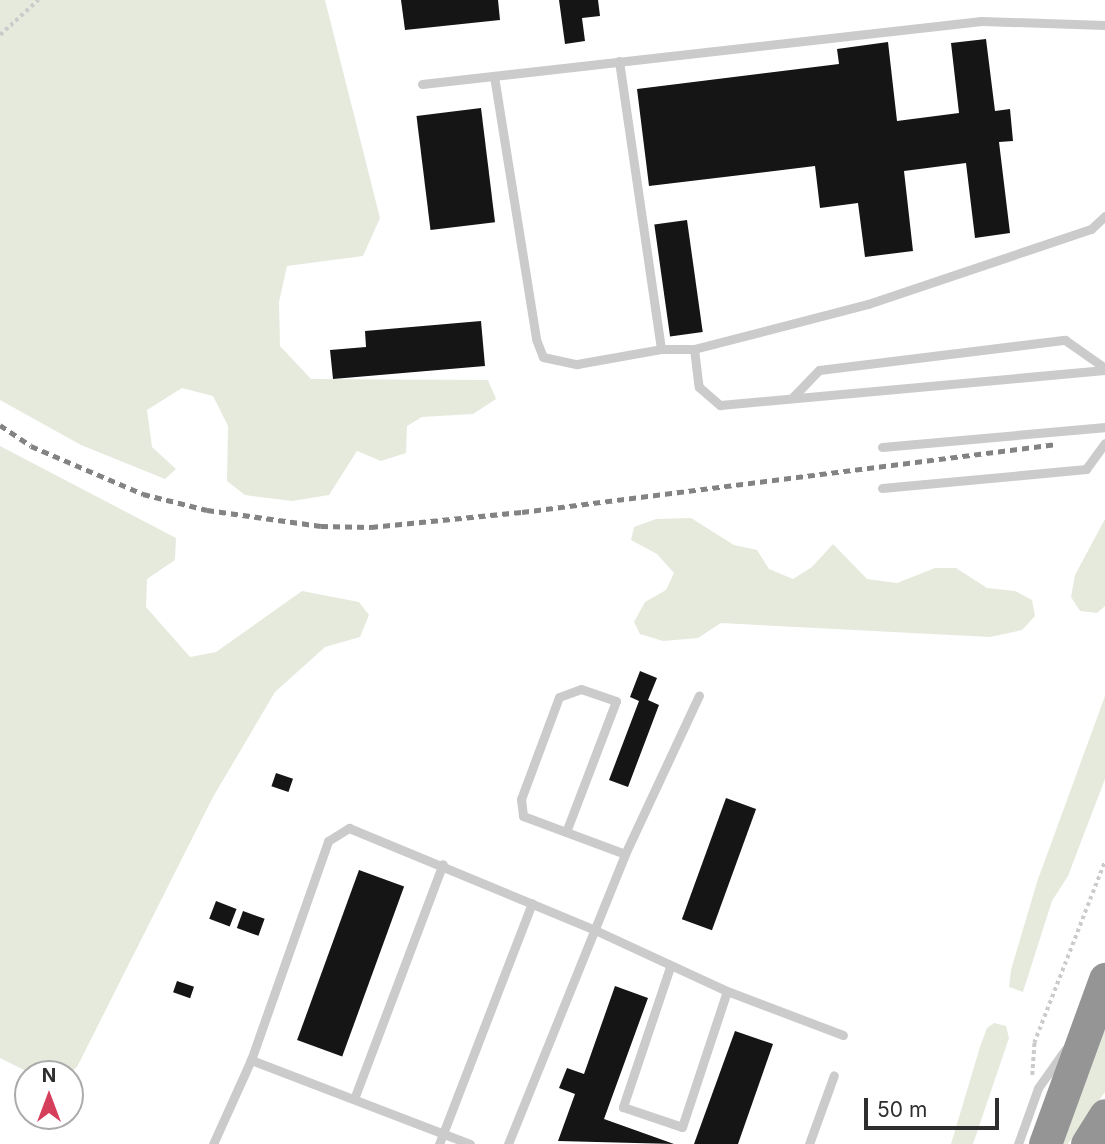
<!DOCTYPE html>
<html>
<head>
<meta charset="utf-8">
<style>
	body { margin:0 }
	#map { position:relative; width:1105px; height:1144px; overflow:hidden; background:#fff; font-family:Inter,sans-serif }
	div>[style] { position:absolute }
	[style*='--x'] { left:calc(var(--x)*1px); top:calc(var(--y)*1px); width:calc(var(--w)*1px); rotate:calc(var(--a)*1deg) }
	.green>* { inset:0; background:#e6eadd }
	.building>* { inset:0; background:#151515; transform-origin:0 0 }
	.path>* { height:3.5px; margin-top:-1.75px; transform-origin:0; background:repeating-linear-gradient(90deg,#cbcbcb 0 3.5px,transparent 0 7px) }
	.lane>* { height:9px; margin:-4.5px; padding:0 4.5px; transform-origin:4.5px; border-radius:4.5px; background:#cbcbcb }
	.highway>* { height:33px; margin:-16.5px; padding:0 16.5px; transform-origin:16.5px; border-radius:16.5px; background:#959595 }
	.rail>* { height:5px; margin-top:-2.5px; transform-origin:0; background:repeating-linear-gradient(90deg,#838383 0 7px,transparent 0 12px) }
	span { translate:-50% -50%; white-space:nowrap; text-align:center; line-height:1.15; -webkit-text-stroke:7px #fff; paint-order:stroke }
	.north { position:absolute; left:14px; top:1060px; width:70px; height:70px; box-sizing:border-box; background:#fff; border:2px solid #ababab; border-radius:50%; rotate:0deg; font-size:19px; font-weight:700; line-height:28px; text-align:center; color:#2e2e2e }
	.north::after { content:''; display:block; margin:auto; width:24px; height:32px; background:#d63f5c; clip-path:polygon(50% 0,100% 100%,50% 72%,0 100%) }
	.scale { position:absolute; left:864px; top:1098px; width:135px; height:32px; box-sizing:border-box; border:4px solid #2e2e2e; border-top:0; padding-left:9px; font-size:21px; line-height:24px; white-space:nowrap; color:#2e2e2e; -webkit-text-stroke:5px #fff; paint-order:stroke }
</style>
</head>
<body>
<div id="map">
	<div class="green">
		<div style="clip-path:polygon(0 0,325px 0,380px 218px,363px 256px,287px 266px,279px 302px,280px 346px,311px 379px,488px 380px,496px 399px,473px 414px,422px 417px,407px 426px,406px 453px,381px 461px,357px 451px,329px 495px,292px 501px,245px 495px,227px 481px,228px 426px,213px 396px,182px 388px,147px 410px,152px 447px,176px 469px,165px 479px,81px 445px,0 400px)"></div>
		<div style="clip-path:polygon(0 446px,176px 538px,175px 560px,147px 579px,146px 607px,190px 657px,216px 652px,302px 591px,359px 602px,369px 615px,360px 637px,325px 647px,275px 692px,213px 797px,77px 1067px,68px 1074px,32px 1074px,0 1058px)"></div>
		<div style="clip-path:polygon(691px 518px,734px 545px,757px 550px,769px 569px,793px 579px,812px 567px,833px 544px,867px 579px,897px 583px,935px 568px,956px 568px,987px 588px,1015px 591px,1032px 600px,1035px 616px,1022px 630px,990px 637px,721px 623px,698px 638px,663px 641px,640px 634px,634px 622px,645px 602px,666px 590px,674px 573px,657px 554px,631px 540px,634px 527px,656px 519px)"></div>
		<div style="clip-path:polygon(1105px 519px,1105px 606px,1097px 613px,1080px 611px,1071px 597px,1075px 575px)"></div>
		<div style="clip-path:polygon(1105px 696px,1105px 779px,1068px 876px,1052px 901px,1023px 992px,1009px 987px,1011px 970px,1037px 882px)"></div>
		<div style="clip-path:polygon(1105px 1016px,1105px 1092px,1068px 1144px,1058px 1144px)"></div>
		<div style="clip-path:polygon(994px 1023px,1006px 1026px,1009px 1038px,973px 1144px,951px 1144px,980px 1047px,987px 1028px)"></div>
	</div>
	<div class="building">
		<div style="clip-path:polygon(401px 0,498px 0,500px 20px,405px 30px)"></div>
		<div style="clip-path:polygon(559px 0,598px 0,600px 16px,582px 18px,585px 41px,565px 44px)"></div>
		<div style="clip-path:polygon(986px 39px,995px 111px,1010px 109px,1013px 141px,999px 142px,1010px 233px,975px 238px,966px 163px,904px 171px,913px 251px,865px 257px,858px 203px,820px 208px,815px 166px,649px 186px,637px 89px,839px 64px,837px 49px,888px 42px,897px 121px,959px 113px,951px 43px)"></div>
		<div style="left:481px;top:108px;width:115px;height:65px;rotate:83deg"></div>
		<div style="left:687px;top:220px;width:113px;height:33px;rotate:82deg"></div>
		<div style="clip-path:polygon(481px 321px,485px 366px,333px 379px,330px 350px,366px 347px,365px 331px)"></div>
		<div style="clip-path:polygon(640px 671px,657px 678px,648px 700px,659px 705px,628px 787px,609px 780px,639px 701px,630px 697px)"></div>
		<div style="left:276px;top:773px;width:18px;height:14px;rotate:19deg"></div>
		<div style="left:726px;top:798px;width:32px;height:129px;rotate:20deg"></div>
		<div style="left:359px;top:870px;width:48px;height:181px;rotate:20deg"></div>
		<div style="left:216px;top:901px;width:22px;height:19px;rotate:21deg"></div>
		<div style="left:243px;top:911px;width:23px;height:18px;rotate:20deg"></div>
		<div style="left:177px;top:981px;width:18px;height:12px;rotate:19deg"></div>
		<div style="clip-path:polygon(615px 986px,648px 998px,604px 1119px,674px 1144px,558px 1141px,575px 1094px,559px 1088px,567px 1068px,584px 1074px)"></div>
		<div style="clip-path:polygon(735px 1031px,773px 1044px,738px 1144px,694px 1144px)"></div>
	</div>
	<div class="path">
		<div style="--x:0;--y:35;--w:52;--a:-42.6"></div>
		<div style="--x:1032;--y:1075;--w:32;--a:-86"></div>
		<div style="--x:1034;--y:1043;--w:195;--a:-68.7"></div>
	</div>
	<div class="lane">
		<div style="--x:619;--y:61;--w:291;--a:81.7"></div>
		<div style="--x:661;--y:349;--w:33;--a:0"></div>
		<div style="--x:694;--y:349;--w:180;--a:-14.5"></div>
		<div style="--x:868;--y:304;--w:235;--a:-18.6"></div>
		<div style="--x:1091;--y:229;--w:19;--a:-43"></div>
		<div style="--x:494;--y:76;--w:266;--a:80.9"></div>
		<div style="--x:536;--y:339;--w:19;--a:69"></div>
		<div style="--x:543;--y:357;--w:35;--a:12"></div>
		<div style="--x:577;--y:364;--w:85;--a:-10.1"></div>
		<div style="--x:422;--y:84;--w:563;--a:-6.43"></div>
		<div style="--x:981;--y:21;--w:124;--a:1.8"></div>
		<div style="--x:694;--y:349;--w:38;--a:83"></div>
		<div style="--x:699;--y:387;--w:28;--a:41"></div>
		<div style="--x:720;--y:405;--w:387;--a:-5.2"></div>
		<div style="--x:792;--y:398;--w:39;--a:-46"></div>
		<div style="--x:819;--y:370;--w:248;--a:-7"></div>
		<div style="--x:1065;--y:340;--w:49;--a:35"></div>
		<div style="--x:882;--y:447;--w:224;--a:-5.1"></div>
		<div style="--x:882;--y:488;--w:205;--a:-5.3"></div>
		<div style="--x:1086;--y:469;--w:32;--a:-54"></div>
		<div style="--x:566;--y:832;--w:140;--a:-69.1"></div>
		<div style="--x:616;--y:701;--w:37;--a:-161"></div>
		<div style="--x:581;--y:689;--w:23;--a:160"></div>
		<div style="--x:559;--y:697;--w:109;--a:110.4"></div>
		<div style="--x:521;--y:799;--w:17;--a:83"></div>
		<div style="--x:523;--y:816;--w:109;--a:20.4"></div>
		<div style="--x:670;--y:967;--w:148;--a:108.6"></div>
		<div style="--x:623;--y:1107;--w:62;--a:18.7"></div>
		<div style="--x:682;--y:1127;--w:143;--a:-71.7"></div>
		<div style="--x:354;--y:1099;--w:251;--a:-69.3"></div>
		<div style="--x:213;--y:1144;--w:92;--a:-65.7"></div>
		<div style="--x:439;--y:1144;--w:258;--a:-68.9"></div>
		<div style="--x:470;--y:1144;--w:235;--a:-159"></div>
		<div style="--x:251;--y:1060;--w:232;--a:-70.6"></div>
		<div style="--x:328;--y:841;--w:25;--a:-32"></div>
		<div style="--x:349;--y:828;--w:266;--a:22.5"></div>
		<div style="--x:595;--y:930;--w:145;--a:24.8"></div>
		<div style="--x:727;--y:991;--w:124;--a:20.8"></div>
		<div style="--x:508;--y:1144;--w:313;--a:-68"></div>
		<div style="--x:625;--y:854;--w:175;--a:-65"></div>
		<div style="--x:809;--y:1144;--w:73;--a:-70.1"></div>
		<div style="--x:1018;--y:1144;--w:59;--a:-70.3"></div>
		<div style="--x:1038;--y:1088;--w:47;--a:-54.6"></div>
	</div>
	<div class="highway">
		<div style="--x:1045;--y:1144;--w:176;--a:-70"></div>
		<div style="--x:1087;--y:1144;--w:34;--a:-58"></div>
	</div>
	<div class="rail">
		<div style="--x:0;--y:425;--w:37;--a:34"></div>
		<div style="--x:31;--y:446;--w:122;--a:23.2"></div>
		<div style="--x:143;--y:494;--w:66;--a:14"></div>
		<div style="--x:207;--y:510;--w:115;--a:8"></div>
		<div style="--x:321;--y:526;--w:50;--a:1.1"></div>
		<div style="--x:371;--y:527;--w:152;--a:-5.7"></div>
		<div style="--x:522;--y:512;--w:539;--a:-7.24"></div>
	</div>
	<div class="north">N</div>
	<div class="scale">50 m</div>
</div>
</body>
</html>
